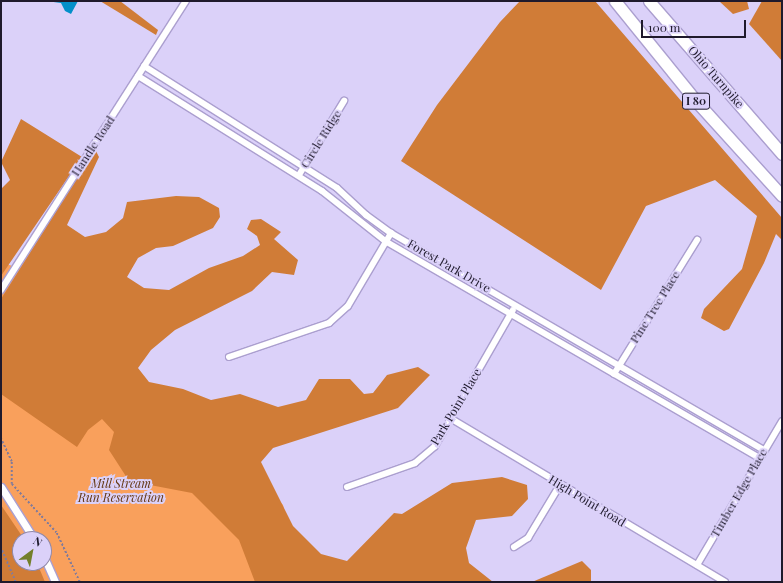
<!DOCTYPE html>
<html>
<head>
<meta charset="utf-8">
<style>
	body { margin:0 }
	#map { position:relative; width:783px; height:583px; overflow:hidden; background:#dbd1f9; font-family:"Playfair Display",serif }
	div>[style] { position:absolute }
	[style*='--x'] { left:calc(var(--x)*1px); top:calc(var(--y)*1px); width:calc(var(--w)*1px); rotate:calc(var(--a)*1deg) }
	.green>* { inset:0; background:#f9a05c }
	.forest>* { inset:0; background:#d07c37 }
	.water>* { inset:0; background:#038fc9 }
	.path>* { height:1.5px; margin-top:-0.75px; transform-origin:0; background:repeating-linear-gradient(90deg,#837b99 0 2px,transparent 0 4px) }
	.roads { filter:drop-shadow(1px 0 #ab9fcf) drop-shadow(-1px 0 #ab9fcf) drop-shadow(0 1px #ab9fcf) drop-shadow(0 -1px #ab9fcf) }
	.minor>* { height:6px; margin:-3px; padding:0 3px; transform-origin:3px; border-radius:3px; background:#fff }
	.tertiary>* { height:7px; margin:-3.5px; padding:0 3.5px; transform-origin:3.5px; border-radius:3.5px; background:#fff }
	.motorway>* { height:11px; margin:-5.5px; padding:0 5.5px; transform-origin:5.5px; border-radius:5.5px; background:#fff }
	span { translate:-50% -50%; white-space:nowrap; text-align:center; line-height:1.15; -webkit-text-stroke:4px #dbd1f9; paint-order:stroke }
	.shield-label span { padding:1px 3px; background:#dbd1f9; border:1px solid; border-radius:3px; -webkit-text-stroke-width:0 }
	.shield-label { font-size:11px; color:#1f1a2c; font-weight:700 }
	.street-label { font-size:12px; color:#1f1a2c }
	.park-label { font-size:12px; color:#633713; font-style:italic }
	.frame { position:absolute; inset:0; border:2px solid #1f1a2c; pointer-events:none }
	.north { position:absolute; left:12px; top:531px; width:40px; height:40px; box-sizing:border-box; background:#dbd1f9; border:1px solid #9088a7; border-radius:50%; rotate:32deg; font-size:11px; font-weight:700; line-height:16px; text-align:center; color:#1f1a2c }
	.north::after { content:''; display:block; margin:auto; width:14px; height:18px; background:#737f2b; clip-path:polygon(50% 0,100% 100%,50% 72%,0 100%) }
	.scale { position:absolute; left:641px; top:20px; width:105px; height:18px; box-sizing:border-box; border:2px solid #1f1a2c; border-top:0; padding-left:5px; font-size:12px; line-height:14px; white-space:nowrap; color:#1f1a2c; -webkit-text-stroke:3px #dbd1f9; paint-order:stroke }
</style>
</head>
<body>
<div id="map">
	<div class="green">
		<div style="clip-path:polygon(evenodd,53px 213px,61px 218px,56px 309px,249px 469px,283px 505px,302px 582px,1px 582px,1px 262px,18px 268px,53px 213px,20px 539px,44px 539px,44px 563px,20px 563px,20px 539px)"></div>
	</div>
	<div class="forest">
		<div style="clip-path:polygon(100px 1px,120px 1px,158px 30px,156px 35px)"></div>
		<div style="clip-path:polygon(520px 1px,595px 1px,782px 218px,782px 240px,776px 234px,764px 263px,729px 329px,724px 331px,701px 318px,704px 309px,742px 269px,757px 216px,715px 180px,646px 206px,601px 290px,401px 161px,437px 105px,500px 22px)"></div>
		<div style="clip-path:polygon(719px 1px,747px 1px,749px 9px,733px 14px)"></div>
		<div style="clip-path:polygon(762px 1px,782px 1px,782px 61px,749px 24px)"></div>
		<div style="clip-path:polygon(21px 119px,82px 157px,1px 276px,1px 189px,10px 180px,1px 162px)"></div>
		<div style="clip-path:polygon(96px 151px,99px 157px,67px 225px,85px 237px,106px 232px,123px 218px,127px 202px,176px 196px,199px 197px,219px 208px,220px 217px,213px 228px,173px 246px,156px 248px,138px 258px,127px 277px,144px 288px,169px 290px,209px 268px,243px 256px,260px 245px,257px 236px,247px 229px,251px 220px,261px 219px,281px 232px,274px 239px,298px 260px,294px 275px,272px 272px,252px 291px,175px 330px,151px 350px,138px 368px,149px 382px,183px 389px,211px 400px,240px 394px,278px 407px,306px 400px,319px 379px,350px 379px,364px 394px,373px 393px,387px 375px,418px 367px,430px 375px,398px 408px,273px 448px,261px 462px,293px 526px,321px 554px,347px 561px,394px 513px,402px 514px,452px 483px,502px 477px,527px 485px,528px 499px,512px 516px,476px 520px,466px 548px,469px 563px,493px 582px,255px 582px,239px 540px,192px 493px,129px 481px,109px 450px,114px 432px,102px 419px,88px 430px,77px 447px,1px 394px,1px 299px,81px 171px)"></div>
		<div style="clip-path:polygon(1px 505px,24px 539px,20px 539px,20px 563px,37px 563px,45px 582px,1px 582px)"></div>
		<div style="clip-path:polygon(582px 561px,591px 570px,591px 582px,532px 582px)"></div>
	</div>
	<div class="water">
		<div style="clip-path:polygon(46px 1px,78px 1px,71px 14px,65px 11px,61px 3px)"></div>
	</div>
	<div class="path">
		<div style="--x:1;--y:438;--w:26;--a:65"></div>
		<div style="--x:12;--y:462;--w:22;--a:90"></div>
		<div style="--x:12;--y:484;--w:67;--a:47.4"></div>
		<div style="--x:57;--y:533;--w:54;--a:64.9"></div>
		<div style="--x:1;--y:547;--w:38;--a:67"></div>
	</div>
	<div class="roads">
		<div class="minor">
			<div style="--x:144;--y:66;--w:228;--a:32.3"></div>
			<div style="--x:337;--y:188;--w:40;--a:43"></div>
			<div style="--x:366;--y:215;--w:31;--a:36"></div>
			<div style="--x:391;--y:233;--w:432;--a:30.2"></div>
			<div style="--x:138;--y:76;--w:217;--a:32"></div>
			<div style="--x:322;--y:191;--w:80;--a:38.4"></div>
			<div style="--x:385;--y:241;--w:432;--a:30.1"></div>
			<div style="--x:299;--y:175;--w:87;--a:-58.7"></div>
			<div style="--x:1;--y:290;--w:343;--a:-57.4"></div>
			<div style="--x:229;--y:357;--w:106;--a:-18.8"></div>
			<div style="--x:329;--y:323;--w:25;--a:-42"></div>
			<div style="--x:348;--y:306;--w:85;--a:-59.5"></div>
			<div style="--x:614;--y:374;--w:158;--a:-58.2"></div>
			<div style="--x:450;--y:418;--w:320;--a:30.8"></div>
			<div style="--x:347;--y:487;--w:72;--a:-19.4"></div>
			<div style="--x:415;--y:463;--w:26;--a:-40"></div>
			<div style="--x:435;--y:446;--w:157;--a:-60.2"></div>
			<div style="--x:514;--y:547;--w:17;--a:-33"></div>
			<div style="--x:528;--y:538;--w:62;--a:-58.9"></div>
			<div style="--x:697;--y:565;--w:167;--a:-59.4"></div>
		</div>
		<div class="tertiary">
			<div style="--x:1;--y:487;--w:62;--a:57.6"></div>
			<div style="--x:44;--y:557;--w:27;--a:66"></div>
		</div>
		<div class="motorway">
			<div style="--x:615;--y:1;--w:129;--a:51"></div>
			<div style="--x:696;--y:101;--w:128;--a:47.8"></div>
			<div style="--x:649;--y:1;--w:203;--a:49"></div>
		</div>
	</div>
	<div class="shield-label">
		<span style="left:696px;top:101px">I 80</span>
	</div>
	<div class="street-label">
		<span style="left:716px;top:77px;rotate:49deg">Ohio Turnpike</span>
		<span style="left:321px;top:139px;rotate:-58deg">Circle Ridge</span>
		<span style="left:93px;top:146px;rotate:-57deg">Handle Road</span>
		<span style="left:449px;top:266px;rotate:30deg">Forest Park Drive</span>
		<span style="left:655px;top:307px;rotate:-58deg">Pine Tree Place</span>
		<span style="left:456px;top:407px;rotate:-59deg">Park Point Place</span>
		<span style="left:739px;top:493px;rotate:-60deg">Timber Edge Place</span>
		<span style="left:587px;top:501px;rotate:31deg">High Point Road</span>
	</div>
	<div class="park-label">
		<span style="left:121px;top:491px">Mill Stream<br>Run Reservation</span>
	</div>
	<div class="frame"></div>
	<div class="north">N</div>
	<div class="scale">100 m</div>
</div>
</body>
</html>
